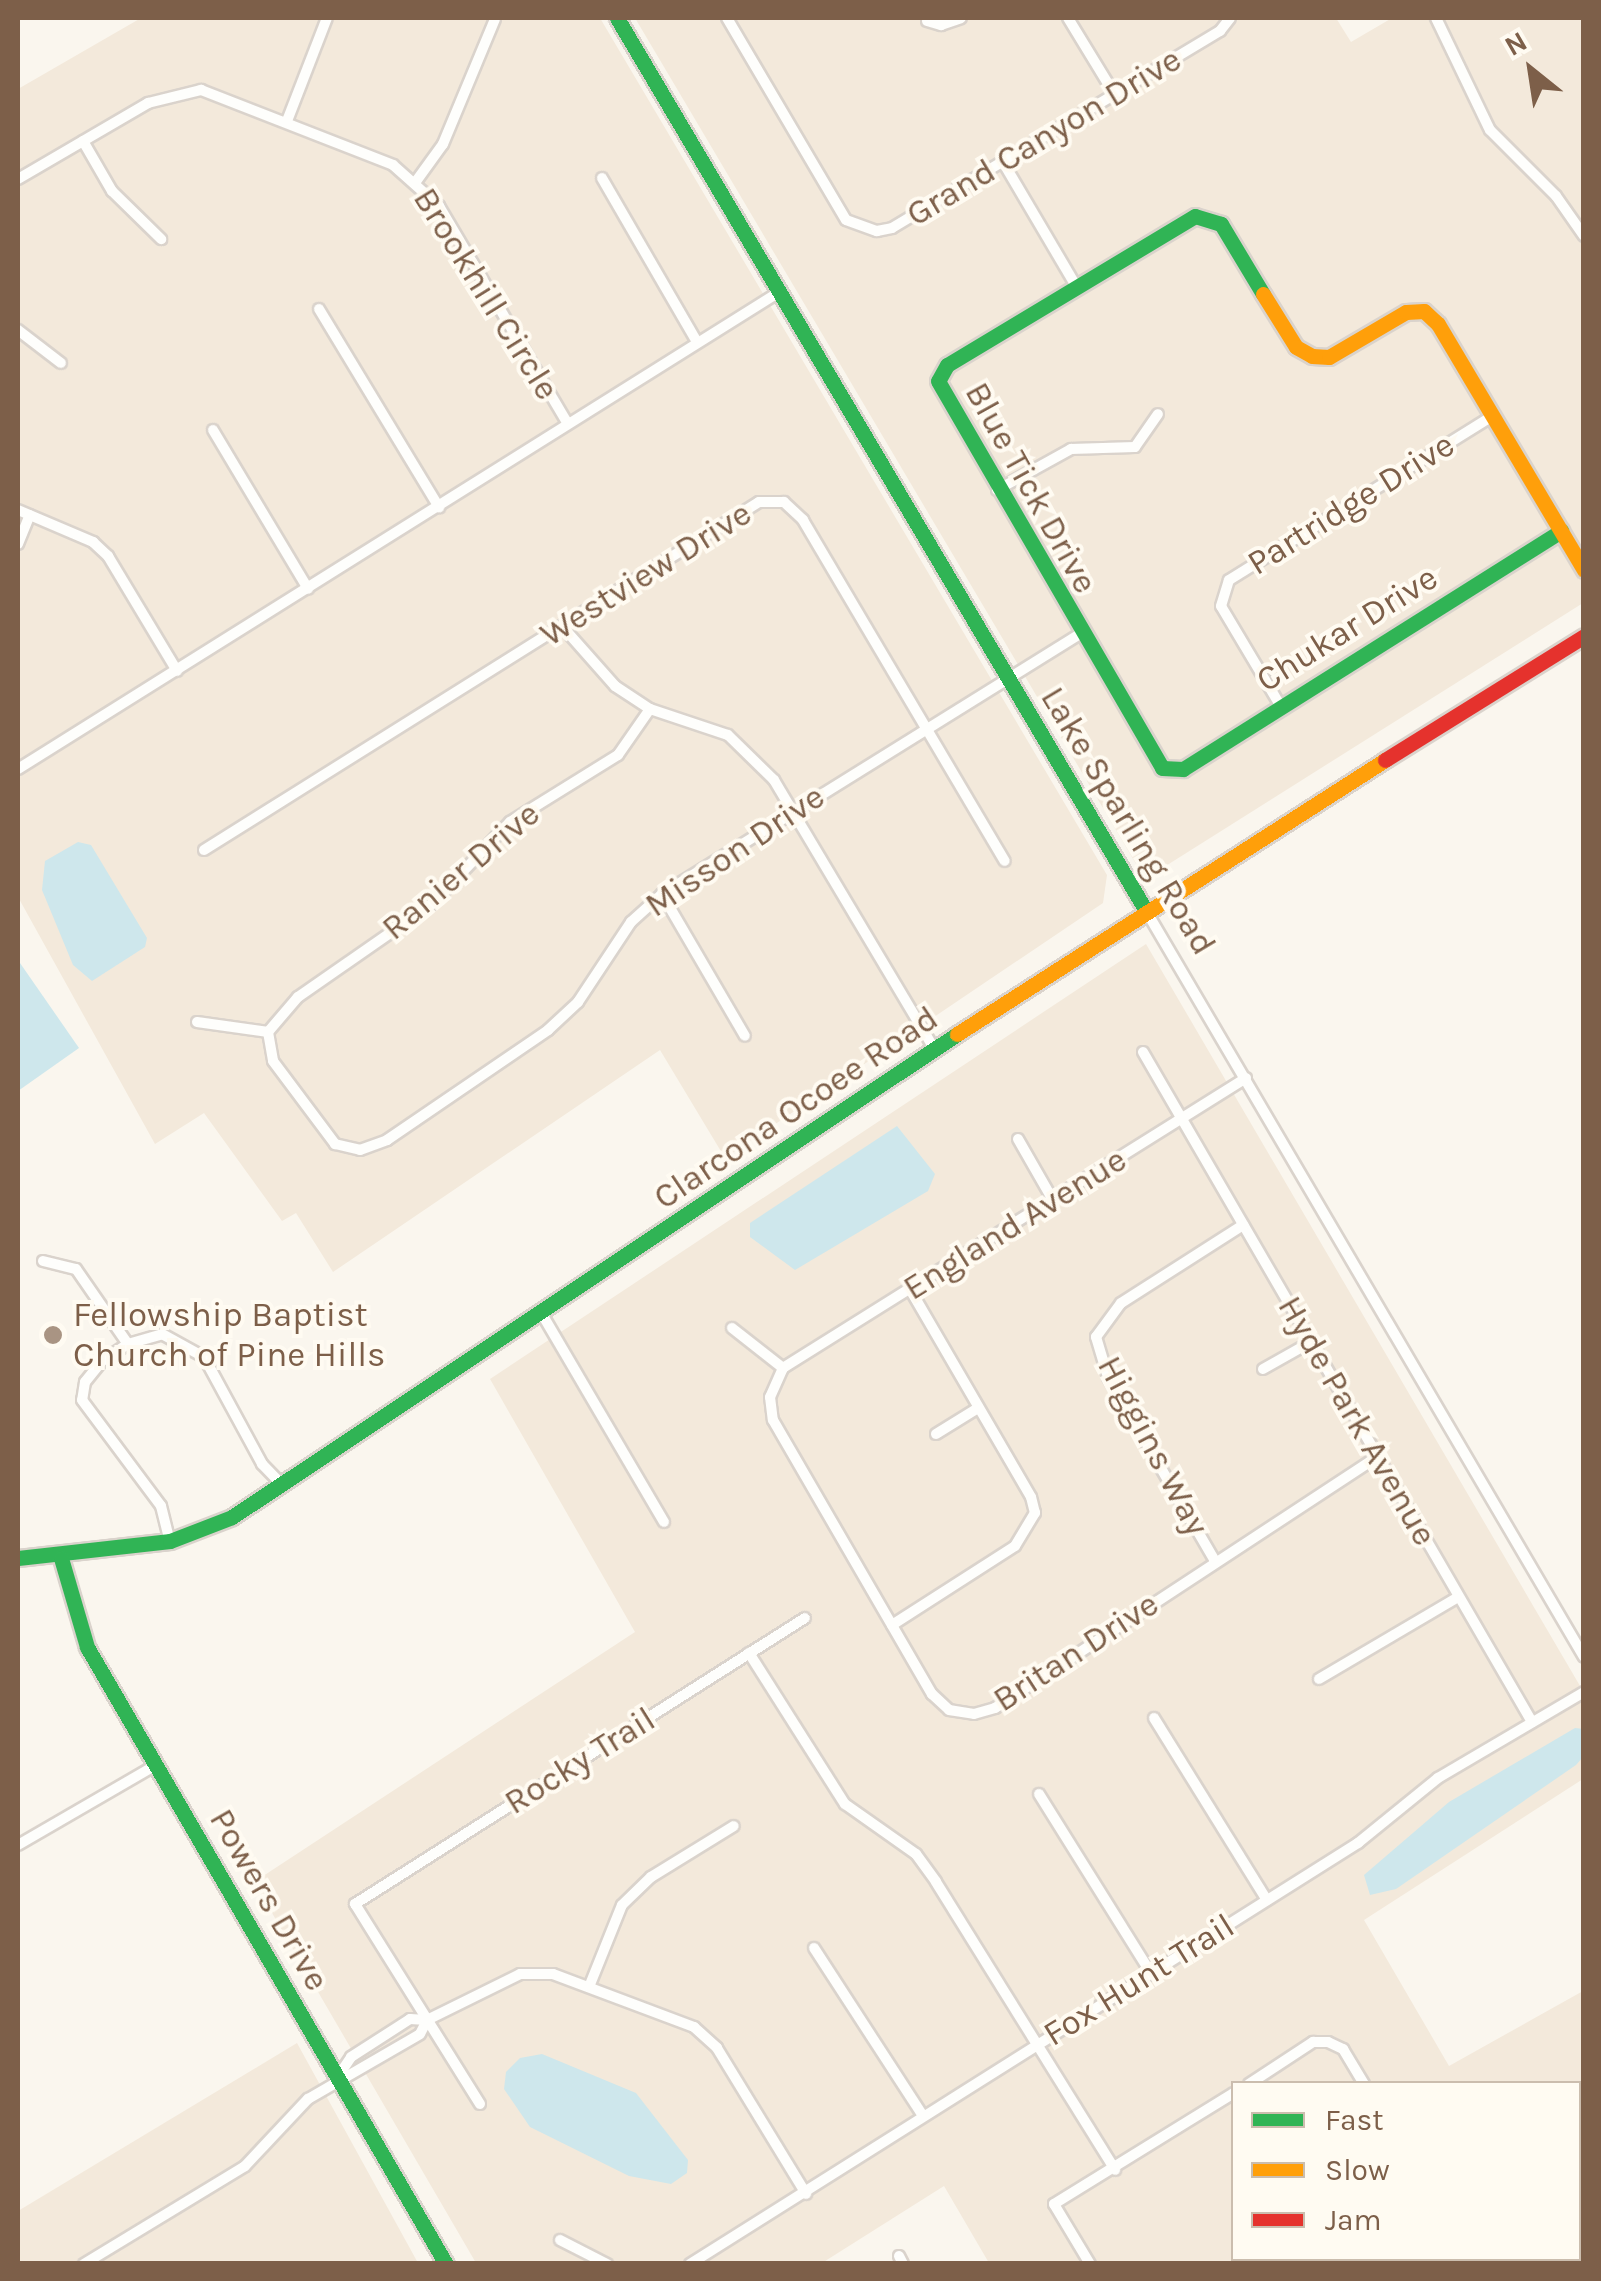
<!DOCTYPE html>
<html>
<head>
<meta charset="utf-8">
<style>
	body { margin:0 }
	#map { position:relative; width:1601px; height:2281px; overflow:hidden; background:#faf6ee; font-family:Karla,sans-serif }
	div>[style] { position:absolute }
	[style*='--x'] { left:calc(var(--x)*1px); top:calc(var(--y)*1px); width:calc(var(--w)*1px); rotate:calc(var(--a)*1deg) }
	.residential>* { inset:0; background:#f3e9db }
	.water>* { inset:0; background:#cee7ec }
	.roads { filter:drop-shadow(2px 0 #dad3cc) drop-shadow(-2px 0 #dad3cc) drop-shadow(0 2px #dad3cc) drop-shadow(0 -2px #dad3cc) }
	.street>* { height:10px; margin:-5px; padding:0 5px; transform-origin:5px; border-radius:5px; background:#fefefc }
	.fast>* { height:15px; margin:-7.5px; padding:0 7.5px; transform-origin:7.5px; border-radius:7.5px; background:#30b455 }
	.slow>* { height:15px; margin:-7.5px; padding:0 7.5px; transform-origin:7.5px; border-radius:7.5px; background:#ff9f0a }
	.jam>* { height:15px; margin:-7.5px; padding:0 7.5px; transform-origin:7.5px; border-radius:7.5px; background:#e5322d }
	.dots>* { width:28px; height:28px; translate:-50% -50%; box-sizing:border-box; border:5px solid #fffbf2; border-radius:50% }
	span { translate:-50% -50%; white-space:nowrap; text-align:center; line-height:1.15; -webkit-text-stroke:8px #fffbf2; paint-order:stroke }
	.street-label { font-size:35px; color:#7d5f49 }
	.poi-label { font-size:35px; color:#7d5f49 }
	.left { translate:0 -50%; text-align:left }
	.frame { position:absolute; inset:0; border:20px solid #7d5f49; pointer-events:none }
	.legend { position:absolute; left:1231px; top:2081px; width:350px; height:180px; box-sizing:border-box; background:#fffbf2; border:2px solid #cbbdae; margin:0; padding:12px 18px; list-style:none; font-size:30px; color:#7d5f49 }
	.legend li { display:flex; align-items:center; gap:20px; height:50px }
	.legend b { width:50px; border:2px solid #cbbdae }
	.north { position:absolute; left:1481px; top:20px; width:100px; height:100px; -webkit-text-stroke:8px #fffbf2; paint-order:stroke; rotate:330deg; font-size:28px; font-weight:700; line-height:40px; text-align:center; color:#7d5f49 }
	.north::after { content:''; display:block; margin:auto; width:35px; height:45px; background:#7d5f49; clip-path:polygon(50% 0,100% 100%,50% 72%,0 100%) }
</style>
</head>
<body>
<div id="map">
	<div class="residential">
		<div style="clip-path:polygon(141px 18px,600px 18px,1107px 875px,1103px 903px,725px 1158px,660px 1050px,333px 1272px,296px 1213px,282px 1221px,204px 1113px,155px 1144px,18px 897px,18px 89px)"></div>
		<div style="clip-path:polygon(635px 18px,1336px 18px,1351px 42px,1392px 18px,1583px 18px,1583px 603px,1145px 879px)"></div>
		<div style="clip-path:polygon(evenodd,1146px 944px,1583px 1691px,1583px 1779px,1364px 1920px,1449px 2066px,1583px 1991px,1583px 2263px,989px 2263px,944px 2186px,822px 2263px,476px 2263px,254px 1882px,635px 1632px,490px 1379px,1146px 944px,1234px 2084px,1578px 2084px,1578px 2258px,1234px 2258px,1234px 2084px)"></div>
		<div style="clip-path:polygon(297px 2043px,418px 2263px,18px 2264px,18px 2211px)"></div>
	</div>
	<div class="water">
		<div style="clip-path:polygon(78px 842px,91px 845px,147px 938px,145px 947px,92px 981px,73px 965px,42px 890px,45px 861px)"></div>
		<div style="clip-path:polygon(20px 963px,79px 1048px,18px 1091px,18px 964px)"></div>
		<div style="clip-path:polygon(897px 1126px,935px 1174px,928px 1191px,795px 1270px,750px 1237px,750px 1223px)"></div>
		<div style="clip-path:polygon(1575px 1728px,1584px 1729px,1583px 1757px,1576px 1765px,1396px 1889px,1370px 1895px,1364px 1875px,1449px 1802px)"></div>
		<div style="clip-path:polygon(542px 2054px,636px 2093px,688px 2160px,687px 2173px,671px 2184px,629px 2176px,530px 2127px,504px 2089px,506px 2072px,520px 2058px)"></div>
	</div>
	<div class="roads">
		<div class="street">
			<div style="--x:727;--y:18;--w:234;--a:59.5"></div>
			<div style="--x:846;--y:220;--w:33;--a:20"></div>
			<div style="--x:877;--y:231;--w:15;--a:-11"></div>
			<div style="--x:892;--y:228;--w:383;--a:-31"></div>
			<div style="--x:1220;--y:31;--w:16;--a:-52"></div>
			<div style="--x:1068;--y:18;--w:90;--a:58.6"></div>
			<div style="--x:1436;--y:18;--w:124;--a:64.3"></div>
			<div style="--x:1490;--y:130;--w:93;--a:45"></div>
			<div style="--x:1556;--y:196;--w:49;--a:55"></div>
			<div style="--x:927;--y:21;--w:15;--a:16"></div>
			<div style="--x:941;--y:25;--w:21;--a:-19"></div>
			<div style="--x:287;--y:121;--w:110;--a:-68.8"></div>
			<div style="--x:83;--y:141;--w:58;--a:59.9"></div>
			<div style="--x:112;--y:191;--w:69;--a:44.4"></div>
			<div style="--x:1003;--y:162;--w:144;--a:59.5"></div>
			<div style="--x:602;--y:178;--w:190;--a:59.9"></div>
			<div style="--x:18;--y:179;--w:151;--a:-30.3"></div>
			<div style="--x:148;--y:103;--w:55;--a:-13.8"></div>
			<div style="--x:201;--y:90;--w:206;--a:21.3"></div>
			<div style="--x:393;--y:165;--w:62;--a:41.7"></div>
			<div style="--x:439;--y:206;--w:253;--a:59.4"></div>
			<div style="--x:417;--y:180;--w:44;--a:-54.2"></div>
			<div style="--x:443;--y:144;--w:135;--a:-67.4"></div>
			<div style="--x:319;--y:309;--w:232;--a:58.8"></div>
			<div style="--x:18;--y:330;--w:54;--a:37.5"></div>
			<div style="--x:213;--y:430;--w:185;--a:59.1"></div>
			<div style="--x:997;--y:490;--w:85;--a:-29"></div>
			<div style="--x:1071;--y:449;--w:64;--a:-1.8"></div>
			<div style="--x:1135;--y:447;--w:40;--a:-55.1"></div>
			<div style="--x:18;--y:510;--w:82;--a:23.1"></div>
			<div style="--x:93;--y:542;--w:21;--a:43"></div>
			<div style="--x:108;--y:556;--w:134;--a:59"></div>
			<div style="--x:18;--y:544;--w:31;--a:-68"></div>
			<div style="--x:562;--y:626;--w:80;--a:48.5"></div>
			<div style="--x:615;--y:686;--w:42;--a:33.3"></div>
			<div style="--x:650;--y:709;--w:82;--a:18.4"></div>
			<div style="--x:728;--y:735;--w:64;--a:44.4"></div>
			<div style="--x:774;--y:780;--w:314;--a:59.2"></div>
			<div style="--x:1280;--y:705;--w:115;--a:-120.8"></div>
			<div style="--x:1221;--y:606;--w:27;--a:-73"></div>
			<div style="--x:1229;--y:580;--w:310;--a:-31.9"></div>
			<div style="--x:18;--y:769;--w:900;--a:-32.07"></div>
			<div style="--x:204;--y:850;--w:655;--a:-32.09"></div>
			<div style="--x:759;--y:502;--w:25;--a:0"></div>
			<div style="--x:784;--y:502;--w:26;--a:43"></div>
			<div style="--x:803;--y:520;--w:396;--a:59.4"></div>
			<div style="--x:662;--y:894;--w:164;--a:59.7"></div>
			<div style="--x:1145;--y:909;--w:867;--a:59.59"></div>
			<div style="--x:197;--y:1022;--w:72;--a:8"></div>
			<div style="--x:268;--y:1032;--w:29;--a:80"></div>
			<div style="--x:273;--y:1061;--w:104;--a:53.2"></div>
			<div style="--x:335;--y:1144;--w:26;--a:13"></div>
			<div style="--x:360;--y:1150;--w:29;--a:-20"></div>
			<div style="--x:387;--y:1140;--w:195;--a:-34.3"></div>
			<div style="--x:548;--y:1030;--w:41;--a:-43"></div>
			<div style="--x:578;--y:1002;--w:96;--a:-56.5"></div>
			<div style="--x:631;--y:922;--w:42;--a:-42.1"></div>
			<div style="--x:662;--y:894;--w:491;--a:-31.9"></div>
			<div style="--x:268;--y:1032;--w:46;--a:-49.4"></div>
			<div style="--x:298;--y:997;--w:163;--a:-34.8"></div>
			<div style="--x:432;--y:904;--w:113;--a:-46.4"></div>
			<div style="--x:510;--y:822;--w:127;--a:-31.8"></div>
			<div style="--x:618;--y:755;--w:56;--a:-55.2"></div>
			<div style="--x:1143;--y:1052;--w:775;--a:59.86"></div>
			<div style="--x:1246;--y:1078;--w:546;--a:147.94"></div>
			<div style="--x:783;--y:1368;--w:32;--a:114"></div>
			<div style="--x:770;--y:1397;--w:23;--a:83"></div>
			<div style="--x:773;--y:1420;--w:317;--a:59.9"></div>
			<div style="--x:932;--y:1694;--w:23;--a:43"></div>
			<div style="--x:949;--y:1710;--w:25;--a:9"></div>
			<div style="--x:974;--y:1714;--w:22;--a:-16"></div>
			<div style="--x:995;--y:1708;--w:458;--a:-33.3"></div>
			<div style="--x:1018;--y:1139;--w:70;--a:60.2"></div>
			<div style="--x:43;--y:1261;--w:34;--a:14"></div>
			<div style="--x:76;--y:1269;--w:91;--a:55.3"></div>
			<div style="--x:128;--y:1344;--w:35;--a:-16"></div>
			<div style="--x:162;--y:1334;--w:48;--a:28.7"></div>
			<div style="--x:204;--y:1357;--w:122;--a:61.5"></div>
			<div style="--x:262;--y:1464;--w:30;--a:46"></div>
			<div style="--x:542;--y:1314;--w:241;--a:59.6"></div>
			<div style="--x:732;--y:1328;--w:65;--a:38.1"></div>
			<div style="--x:128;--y:1344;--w:31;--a:147"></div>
			<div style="--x:102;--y:1361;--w:27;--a:129"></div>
			<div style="--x:85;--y:1382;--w:18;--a:99"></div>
			<div style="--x:82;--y:1400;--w:132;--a:53.3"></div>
			<div style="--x:161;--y:1506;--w:36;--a:76"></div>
			<div style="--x:1263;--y:1369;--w:55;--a:-29.4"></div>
			<div style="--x:936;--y:1434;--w:49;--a:-31.8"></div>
			<div style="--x:1215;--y:1561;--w:213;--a:-120.2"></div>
			<div style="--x:1108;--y:1377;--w:42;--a:-106.7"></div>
			<div style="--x:1096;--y:1337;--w:42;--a:-53.7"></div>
			<div style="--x:1121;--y:1303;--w:145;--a:-32.6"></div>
			<div style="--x:892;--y:1625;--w:146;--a:-32.7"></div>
			<div style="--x:1015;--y:1546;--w:39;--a:-59"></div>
			<div style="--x:1035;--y:1513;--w:16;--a:-104"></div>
			<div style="--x:1031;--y:1497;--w:241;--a:-120.2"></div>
			<div style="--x:749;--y:1653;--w:179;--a:57.6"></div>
			<div style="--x:845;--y:1804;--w:87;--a:35.2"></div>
			<div style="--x:916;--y:1854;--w:34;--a:54"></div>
			<div style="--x:936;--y:1882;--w:339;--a:58.1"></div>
			<div style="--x:1319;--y:1679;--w:161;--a:-30.5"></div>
			<div style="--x:1154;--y:1718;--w:214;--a:58.2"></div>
			<div style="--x:1039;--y:1794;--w:211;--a:58"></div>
			<div style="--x:18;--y:1845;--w:160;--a:-30.1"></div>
			<div style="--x:814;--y:1948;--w:200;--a:57"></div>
			<div style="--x:589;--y:1987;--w:88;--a:-68.1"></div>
			<div style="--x:622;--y:1905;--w:40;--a:-44"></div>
			<div style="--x:651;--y:1877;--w:97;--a:-31.6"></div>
			<div style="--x:337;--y:2078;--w:25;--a:-56"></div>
			<div style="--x:351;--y:2057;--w:70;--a:-32.8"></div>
			<div style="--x:410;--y:2019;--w:17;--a:3"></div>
			<div style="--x:427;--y:2020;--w:104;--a:-26.3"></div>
			<div style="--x:520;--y:1974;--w:33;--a:0"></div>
			<div style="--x:553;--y:1974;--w:151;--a:20.6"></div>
			<div style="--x:694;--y:2027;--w:31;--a:42"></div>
			<div style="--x:717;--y:2048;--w:171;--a:58.6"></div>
			<div style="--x:1249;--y:2084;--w:77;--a:-33.3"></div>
			<div style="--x:1313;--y:2042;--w:15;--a:0"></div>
			<div style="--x:1328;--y:2042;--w:17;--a:25"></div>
			<div style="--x:1343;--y:2049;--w:41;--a:59"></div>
			<div style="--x:480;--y:2104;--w:236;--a:-122"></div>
			<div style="--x:355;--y:1904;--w:533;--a:-32.44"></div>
			<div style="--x:1578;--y:2166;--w:7;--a:-27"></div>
			<div style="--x:560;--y:2240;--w:53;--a:27.1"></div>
			<div style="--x:899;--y:2256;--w:9;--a:63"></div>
			<div style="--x:84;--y:2264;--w:188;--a:-31.3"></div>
			<div style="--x:245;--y:2166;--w:92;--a:-46.8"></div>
			<div style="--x:308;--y:2099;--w:129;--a:-30.1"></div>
			<div style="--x:420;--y:2034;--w:16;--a:-63"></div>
			<div style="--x:690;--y:2264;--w:790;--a:-32.22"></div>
			<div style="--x:1358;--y:1843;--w:103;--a:-39.1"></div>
			<div style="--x:1438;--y:1778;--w:169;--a:-30.5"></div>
			<div style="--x:1090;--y:2264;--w:70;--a:-121"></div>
			<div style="--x:1054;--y:2204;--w:211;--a:-31.7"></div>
			<div style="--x:1425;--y:2264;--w:10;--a:-37"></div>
		</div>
		<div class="fast">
			<div style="--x:617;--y:18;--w:1036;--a:59.35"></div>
			<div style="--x:1263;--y:294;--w:82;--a:-121"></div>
			<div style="--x:1221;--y:224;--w:27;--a:-163"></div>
			<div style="--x:1195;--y:216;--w:289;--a:149"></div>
			<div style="--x:947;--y:365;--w:18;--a:119"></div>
			<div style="--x:938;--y:381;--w:447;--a:59.9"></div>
			<div style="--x:1162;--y:768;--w:21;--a:3"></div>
			<div style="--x:1183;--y:769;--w:447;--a:-32.2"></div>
			<div style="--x:18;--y:1558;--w:153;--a:-6.4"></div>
			<div style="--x:170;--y:1541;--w:66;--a:-21.2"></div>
			<div style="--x:232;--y:1517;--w:871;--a:-33.67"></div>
			<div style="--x:61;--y:1558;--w:93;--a:73.7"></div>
			<div style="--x:87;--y:1647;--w:714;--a:59.81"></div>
		</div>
		<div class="slow">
			<div style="--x:1263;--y:294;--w:62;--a:58.1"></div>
			<div style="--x:1296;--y:347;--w:18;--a:29"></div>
			<div style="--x:1312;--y:356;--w:17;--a:3"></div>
			<div style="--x:1329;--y:357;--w:89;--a:-30.3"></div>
			<div style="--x:1406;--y:312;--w:18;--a:-3"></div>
			<div style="--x:1424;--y:311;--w:19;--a:43"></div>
			<div style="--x:1438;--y:324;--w:286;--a:59.3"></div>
			<div style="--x:957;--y:1034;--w:508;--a:-32.63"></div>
		</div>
		<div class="jam">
			<div style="--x:1385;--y:760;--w:234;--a:-31.9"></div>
		</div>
	</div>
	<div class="dots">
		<div style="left:53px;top:1335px;background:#a99483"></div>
	</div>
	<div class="street-label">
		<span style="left:1044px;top:137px;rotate:-31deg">Grand Canyon Drive</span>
		<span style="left:486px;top:294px;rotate:58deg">Brookhill Circle</span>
		<span style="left:1031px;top:488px;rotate:61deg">Blue Tick Drive</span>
		<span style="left:1351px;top:504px;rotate:-32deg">Partridge Drive</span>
		<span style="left:646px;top:574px;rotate:-32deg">Westview Drive</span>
		<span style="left:1347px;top:629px;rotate:-32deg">Chukar Drive</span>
		<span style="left:1128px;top:821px;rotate:59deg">Lake Sparling Road</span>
		<span style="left:735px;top:851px;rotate:-34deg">Misson Drive</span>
		<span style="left:461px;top:871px;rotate:-40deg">Ranier Drive</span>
		<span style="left:796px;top:1108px;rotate:-34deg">Clarcona Ocoee Road</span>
		<span style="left:1015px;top:1224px;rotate:-32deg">England Avenue</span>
		<span style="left:1357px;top:1421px;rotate:60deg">Hyde Park Avenue</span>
		<span style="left:1153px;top:1446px;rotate:62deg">Higgins Way</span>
		<span style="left:1076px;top:1652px;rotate:-33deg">Britan Drive</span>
		<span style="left:580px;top:1761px;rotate:-32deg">Rocky Trail</span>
		<span style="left:269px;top:1900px;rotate:60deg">Powers Drive</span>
		<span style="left:1139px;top:1980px;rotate:-32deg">Fox Hunt Trail</span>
	</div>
	<div class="poi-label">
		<span class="left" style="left:73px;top:1335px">Fellowship Baptist<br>Church of Pine Hills</span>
	</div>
	<div class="frame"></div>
	<ul class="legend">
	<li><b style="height:12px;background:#30b455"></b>Fast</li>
	<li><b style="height:12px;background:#ff9f0a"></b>Slow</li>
	<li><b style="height:12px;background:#e5322d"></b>Jam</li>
	</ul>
	<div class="north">N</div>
</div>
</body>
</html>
